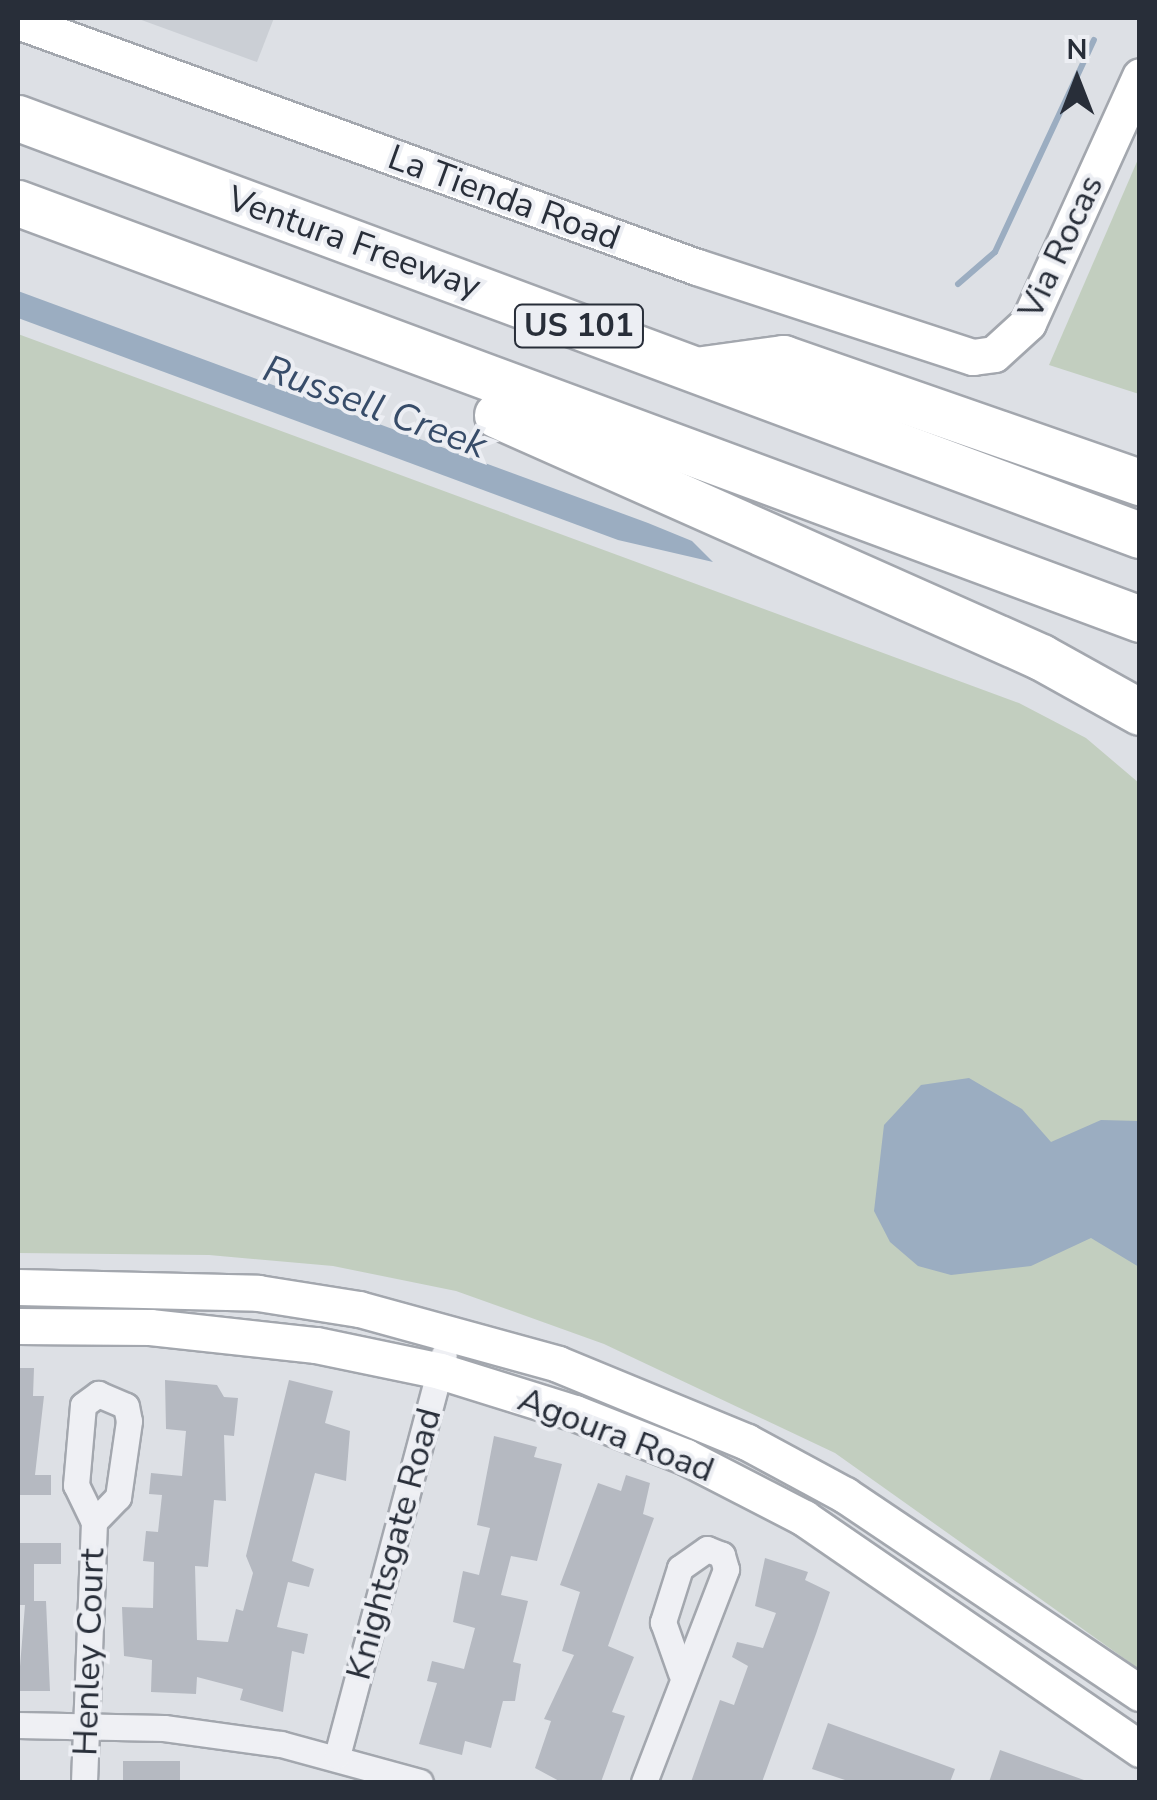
<!DOCTYPE html>
<html>
<head>
<meta charset="utf-8">
<style>
	body { margin:0 }
	#map { position:relative; width:1157px; height:1800px; overflow:hidden; background:#dde0e5; font-family:"Nunito Sans",sans-serif }
	div>[style] { position:absolute }
	[style*='--x'] { left:calc(var(--x)*1px); top:calc(var(--y)*1px); width:calc(var(--w)*1px); rotate:calc(var(--a)*1deg) }
	.built>* { inset:0; background:#cbcfd5 }
	.green>* { inset:0; background:#c2cebf }
	.water>* { inset:0; background:#9badc1 }
	.stream>* { height:6px; margin:-3px; padding:0 3px; transform-origin:3px; border-radius:3px; background:#9badc1 }
	.building>* { inset:0; background:#b5b9c1; transform-origin:0 0 }
	.roads { filter:drop-shadow(2px 0 #a3a7ae) drop-shadow(-2px 0 #a3a7ae) drop-shadow(0 2px #a3a7ae) drop-shadow(0 -2px #a3a7ae) }
	.street>* { height:25px; margin:-12.5px; padding:0 12.5px; transform-origin:12.5px; border-radius:12.5px; background:#eff0f4 }
	.secondary>* { height:35px; margin:-17.5px; padding:0 17.5px; transform-origin:17.5px; border-radius:17.5px; background:#fff }
	.highway>* { height:45px; margin:-22.5px; padding:0 22.5px; transform-origin:22.5px; border-radius:22.5px; background:#fff }
	span { translate:-50% -50%; white-space:nowrap; text-align:center; line-height:1.15; -webkit-text-stroke:8px #eceef3; paint-order:stroke }
	.shield-label span { padding:2px 8px; background:#eceef3; border:2px solid; border-radius:8px; -webkit-text-stroke-width:0 }
	.shield-label { font-size:32px; color:#282e39; font-weight:700 }
	.street-label { font-size:35px; color:#282e39 }
	.water-label { font-size:38px; color:#374c69; font-style:italic }
	.frame { position:absolute; inset:0; border:20px solid #282e39; pointer-events:none }
	.north { position:absolute; left:1027px; top:30px; width:100px; height:100px; -webkit-text-stroke:8px #eceef3; paint-order:stroke; rotate:0deg; font-size:28px; font-weight:700; line-height:40px; text-align:center; color:#282e39 }
	.north::after { content:''; display:block; margin:auto; width:35px; height:45px; background:#282e39; clip-path:polygon(50% 0,100% 100%,50% 72%,0 100%) }
</style>
</head>
<body>
<div id="map">
	<div class="built">
		<div style="clip-path:polygon(136px 18px,274px 18px,257px 62px)"></div>
	</div>
	<div class="green">
		<div style="clip-path:polygon(1139px 157px,1139px 394px,1049px 365px)"></div>
		<div style="clip-path:polygon(18px 334px,1019px 703px,1086px 738px,1139px 783px,1139px 1669px,835px 1453px,604px 1344px,456px 1291px,333px 1266px,209px 1255px,18px 1253px)"></div>
	</div>
	<div class="water">
		<div style="clip-path:polygon(18px 291px,648px 523px,692px 541px,713px 562px,618px 540px,18px 318px)"></div>
		<div style="clip-path:polygon(969px 1078px,1022px 1109px,1051px 1142px,1101px 1120px,1139px 1121px,1139px 1267px,1091px 1238px,1031px 1266px,951px 1275px,918px 1266px,890px 1242px,874px 1211px,884px 1125px,921px 1085px)"></div>
	</div>
	<div class="stream">
		<div style="--x:958;--y:284;--w:49;--a:-40.9"></div>
		<div style="--x:995;--y:252;--w:234;--a:-65"></div>
	</div>
	<div class="building">
		<div style="clip-path:polygon(18px 1368px,34px 1368px,33px 1396px,44px 1396px,35px 1475px,51px 1475px,51px 1495px,18px 1495px)"></div>
		<div style="clip-path:polygon(165px 1380px,217px 1385px,224px 1397px,238px 1398px,234px 1436px,224px 1435px,226px 1501px,214px 1500px,208px 1567px,195px 1566px,197px 1640px,228px 1642px,236px 1609px,243px 1611px,253px 1573px,246px 1556px,289px 1380px,333px 1391px,325px 1423px,350px 1431px,346px 1481px,315px 1473px,292px 1561px,314px 1569px,309px 1587px,288px 1582px,277px 1627px,308px 1634px,304px 1654px,292px 1651px,283px 1712px,240px 1700px,243px 1689px,197px 1677px,196px 1694px,151px 1692px,152px 1660px,124px 1656px,122px 1607px,153px 1608px,154px 1562px,143px 1561px,146px 1531px,158px 1532px,162px 1495px,149px 1494px,151px 1473px,182px 1476px,186px 1431px,166px 1429px)"></div>
		<div style="clip-path:polygon(494px 1436px,537px 1447px,534px 1457px,562px 1464px,537px 1561px,511px 1556px,501px 1595px,528px 1601px,513px 1662px,521px 1664px,515px 1701px,503px 1701px,491px 1748px,465px 1741px,462px 1755px,419px 1744px,437px 1683px,427px 1681px,432px 1661px,464px 1669px,475px 1628px,453px 1622px,463px 1571px,479px 1575px,490px 1528px,477px 1525px)"></div>
		<div style="clip-path:polygon(626px 1475px,650px 1483px,643px 1514px,654px 1518px,608px 1646px,634px 1657px,612px 1712px,625px 1716px,601px 1782px,561px 1782px,535px 1768px,551px 1721px,544px 1719px,574px 1655px,562px 1651px,580px 1592px,560px 1585px,598px 1483px,621px 1491px)"></div>
		<div style="clip-path:polygon(18px 1543px,61px 1543px,61px 1564px,34px 1564px,34px 1601px,46px 1601px,50px 1691px,18px 1691px,25px 1605px,18px 1605px)"></div>
		<div style="clip-path:polygon(765px 1558px,808px 1572px,805px 1580px,830px 1592px,816px 1634px,762px 1782px,691px 1782px,720px 1700px,734px 1705px,748px 1666px,732px 1657px,737px 1642px,763px 1648px,776px 1613px,755px 1606px)"></div>
		<div style="clip-path:polygon(828px 1723px,955px 1769px,950px 1782px,851px 1782px,812px 1769px)"></div>
		<div style="clip-path:polygon(1000px 1750px,1084px 1780px,1083px 1782px,989px 1782px)"></div>
		<div style="left:123px;top:1761px;width:57px;height:21px"></div>
	</div>
	<div class="roads">
		<div class="street">
			<div style="--x:18;--y:1725;--w:146;--a:1.2"></div>
			<div style="--x:164;--y:1728;--w:118;--a:7.8"></div>
			<div style="--x:281;--y:1744;--w:144;--a:15.3"></div>
			<div style="--x:337;--y:1756;--w:415;--a:-75.1"></div>
			<div style="--x:84;--y:1782;--w:260;--a:-87.8"></div>
			<div style="--x:94;--y:1522;--w:41;--a:-115.9"></div>
			<div style="--x:76;--y:1485;--w:80;--a:-85"></div>
			<div style="--x:83;--y:1405;--w:19;--a:-36"></div>
			<div style="--x:98;--y:1394;--w:30;--a:23"></div>
			<div style="--x:126;--y:1406;--w:15;--a:79"></div>
			<div style="--x:129;--y:1421;--w:77;--a:98.2"></div>
			<div style="--x:118;--y:1497;--w:35;--a:134"></div>
			<div style="--x:644;--y:1782;--w:228;--a:-68.9"></div>
			<div style="--x:726;--y:1569;--w:15;--a:-106"></div>
			<div style="--x:722;--y:1555;--w:16;--a:-158"></div>
			<div style="--x:707;--y:1549;--w:33;--a:145"></div>
			<div style="--x:680;--y:1568;--w:57;--a:107.5"></div>
			<div style="--x:663;--y:1622;--w:54;--a:70.6"></div>
		</div>
		<div class="secondary">
			<div style="--x:18;--y:21;--w:722;--a:19.92"></div>
			<div style="--x:697;--y:267;--w:290;--a:18.1"></div>
			<div style="--x:973;--y:357;--w:21;--a:-8"></div>
			<div style="--x:994;--y:354;--w:46;--a:-42.4"></div>
			<div style="--x:1028;--y:323;--w:271;--a:-65.6"></div>
			<div style="--x:18;--y:1287;--w:240;--a:1.4"></div>
			<div style="--x:258;--y:1293;--w:102;--a:9"></div>
			<div style="--x:359;--y:1309;--w:206;--a:15.4"></div>
			<div style="--x:558;--y:1364;--w:204;--a:22.4"></div>
			<div style="--x:747;--y:1442;--w:111;--a:28.4"></div>
			<div style="--x:845;--y:1495;--w:355;--a:33.9"></div>
			<div style="--x:18;--y:1326;--w:132;--a:0.4"></div>
			<div style="--x:150;--y:1327;--w:167;--a:6.2"></div>
			<div style="--x:316;--y:1345;--w:127;--a:11.8"></div>
			<div style="--x:440;--y:1371;--w:141;--a:17.3"></div>
			<div style="--x:575;--y:1413;--w:119;--a:21.6"></div>
			<div style="--x:686;--y:1457;--w:133;--a:27.3"></div>
			<div style="--x:804;--y:1518;--w:408;--a:34.5"></div>
		</div>
		<div class="highway">
			<div style="--x:18;--y:118;--w:1197;--a:20.39"></div>
			<div style="--x:18;--y:203;--w:1197;--a:20.34"></div>
			<div style="--x:703;--y:369;--w:81;--a:-7.8"></div>
			<div style="--x:783;--y:358;--w:378;--a:19.2"></div>
			<div style="--x:497;--y:415;--w:595;--a:23.98"></div>
			<div style="--x:1041;--y:657;--w:113;--a:29.1"></div>
		</div>
	</div>
	<div class="shield-label">
		<span style="left:579px;top:326px">US 101</span>
	</div>
	<div class="street-label">
		<span style="left:504px;top:198px;rotate:20deg">La Tienda Road</span>
		<span style="left:354px;top:243px;rotate:20deg">Ventura Freeway</span>
		<span style="left:1061px;top:247px;rotate:-65deg">Via Rocas</span>
		<span style="left:616px;top:1435px;rotate:21deg">Agoura Road</span>
		<span style="left:394px;top:1544px;rotate:-75deg">Knightsgate Road</span>
		<span style="left:89px;top:1652px;rotate:-88deg">Henley Court</span>
	</div>
	<div class="water-label">
		<span style="left:375px;top:407px;rotate:20deg">Russell Creek</span>
	</div>
	<div class="frame"></div>
	<div class="north">N</div>
</div>
</body>
</html>
